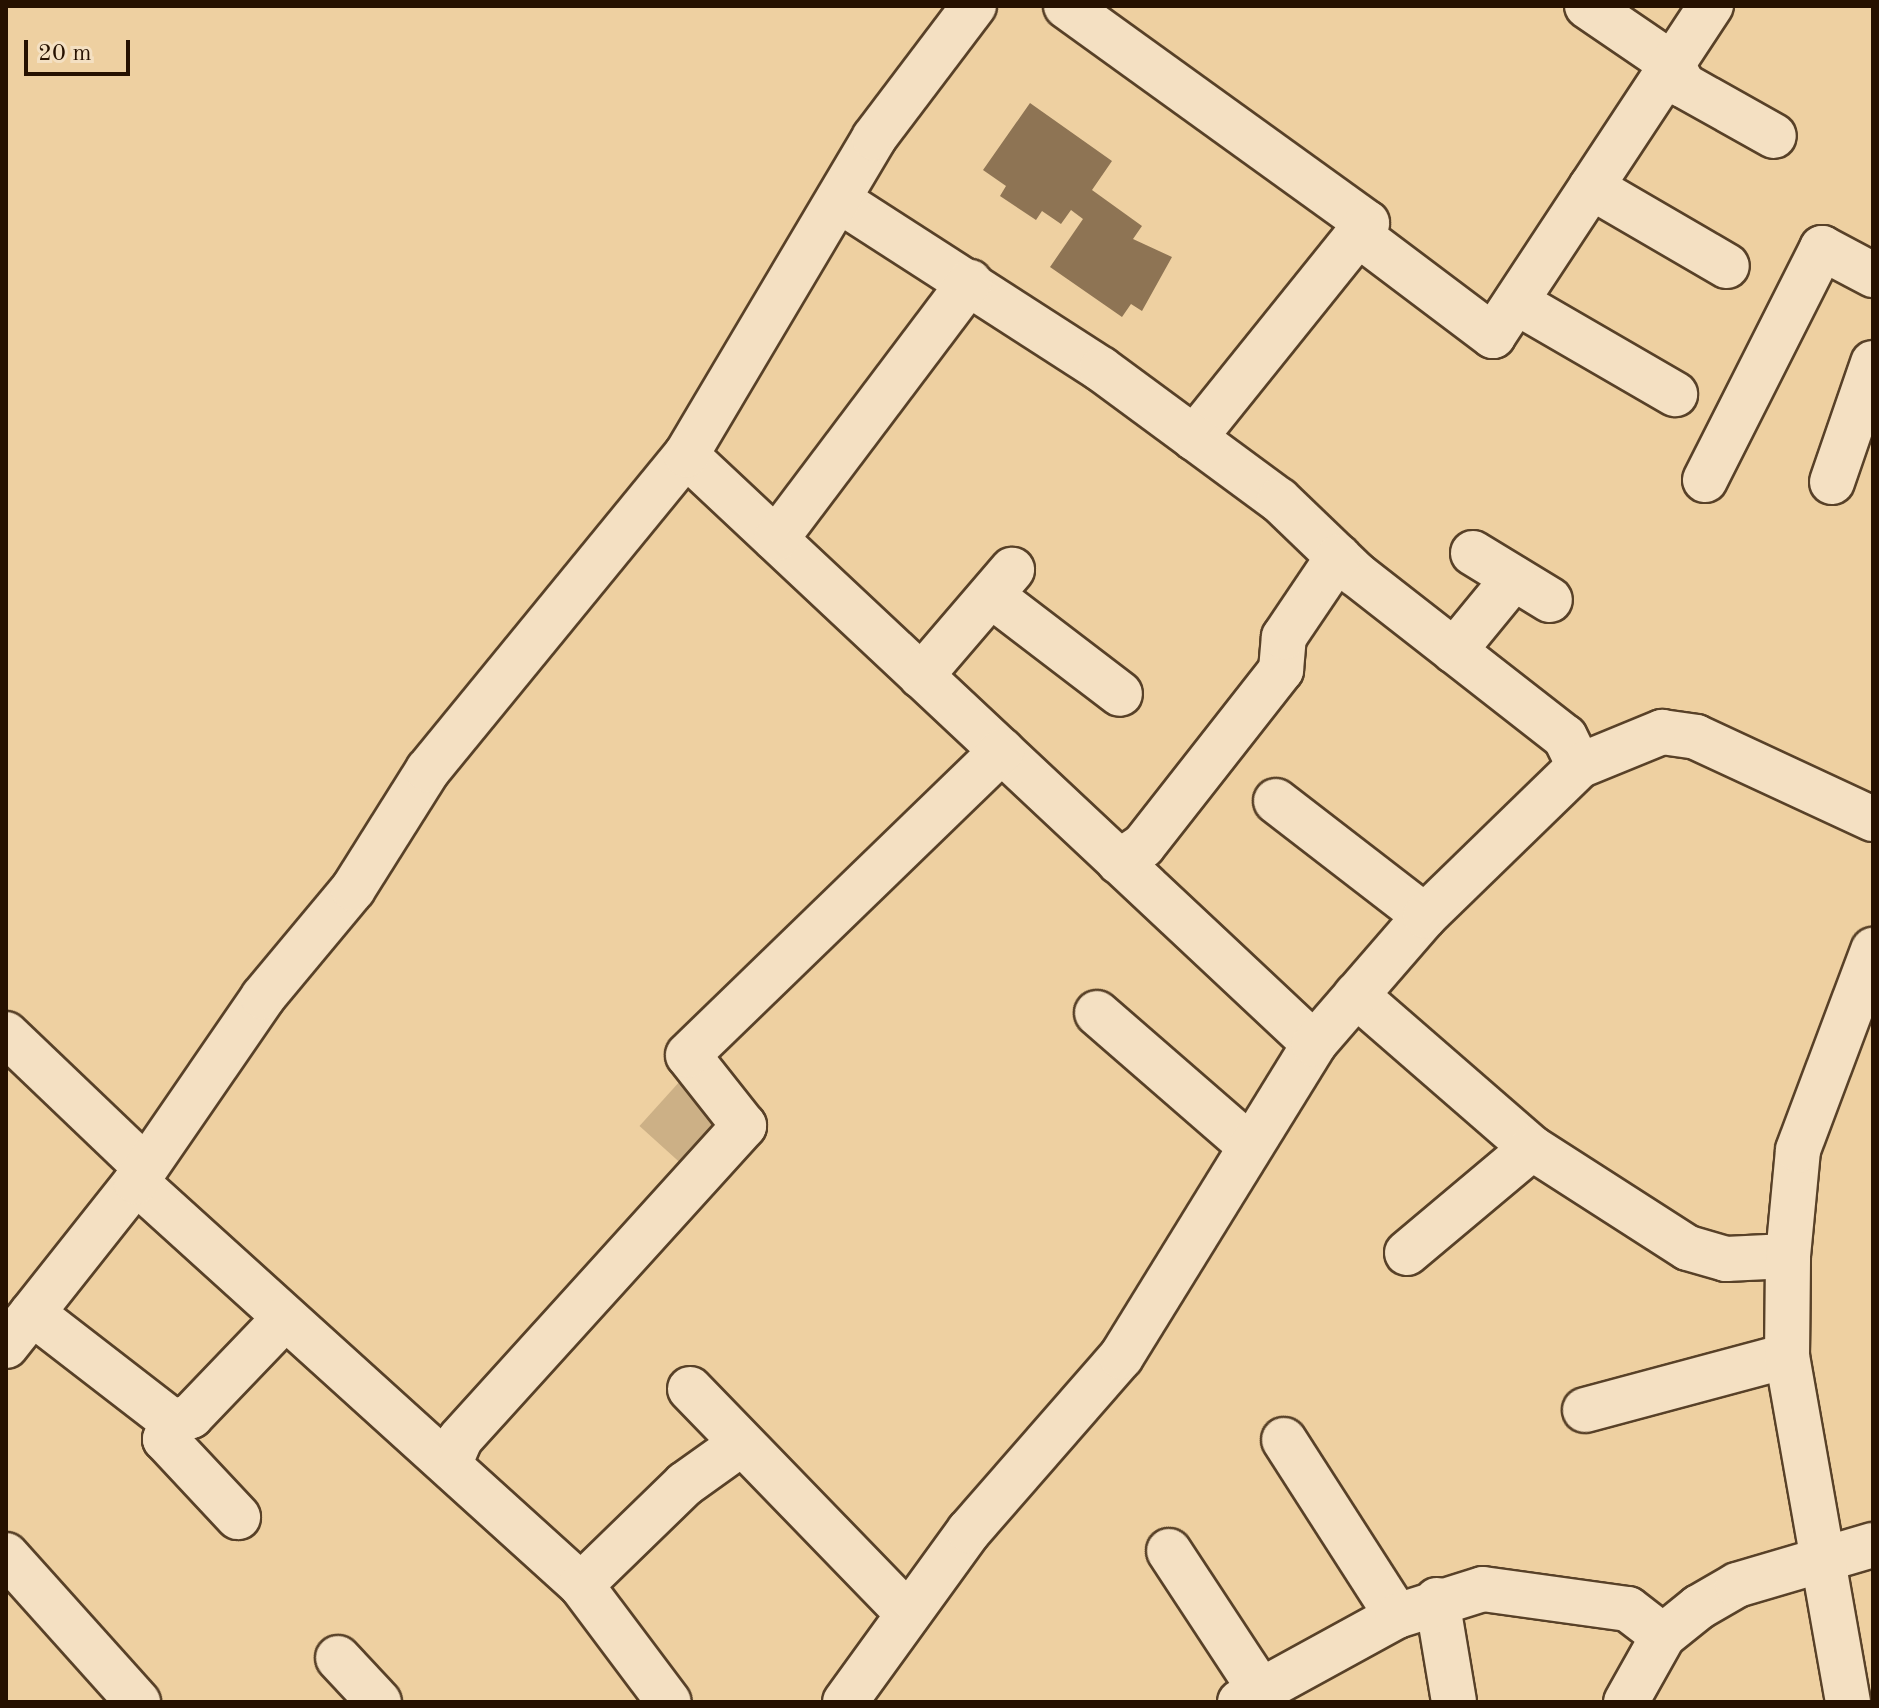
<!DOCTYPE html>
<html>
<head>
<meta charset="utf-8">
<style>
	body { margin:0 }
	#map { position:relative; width:1879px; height:1708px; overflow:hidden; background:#eed0a1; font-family:"Old Standard TT",serif }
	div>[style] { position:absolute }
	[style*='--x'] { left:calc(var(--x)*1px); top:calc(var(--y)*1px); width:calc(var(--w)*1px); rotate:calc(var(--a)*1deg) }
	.green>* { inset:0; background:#ccb086; transform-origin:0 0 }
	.building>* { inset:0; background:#8e7454 }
	.roads { filter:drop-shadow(2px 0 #584128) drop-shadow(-2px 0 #584128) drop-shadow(0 2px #584128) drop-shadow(0 -2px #584128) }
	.minor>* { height:44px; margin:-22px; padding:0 22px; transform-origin:22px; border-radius:22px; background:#f4e0c2 }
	span { translate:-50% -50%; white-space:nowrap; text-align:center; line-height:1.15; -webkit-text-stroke:6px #f4e0c2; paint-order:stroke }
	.frame { position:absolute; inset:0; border:8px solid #261100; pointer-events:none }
	.scale { position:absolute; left:24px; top:40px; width:106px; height:36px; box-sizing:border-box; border:4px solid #261100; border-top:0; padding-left:10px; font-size:24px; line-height:28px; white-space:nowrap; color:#261100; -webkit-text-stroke:6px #f4e0c2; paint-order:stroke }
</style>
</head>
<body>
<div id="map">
	<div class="green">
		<div style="left:681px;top:1080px;width:60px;height:62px;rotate:42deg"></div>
	</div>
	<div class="building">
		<div style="clip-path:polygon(1030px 103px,1112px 161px,1092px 190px,1142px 226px,1133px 239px,1172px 257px,1142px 311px,1131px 304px,1122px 317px,1050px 267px,1083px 219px,1071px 210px,1061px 224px,1042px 211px,1036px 220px,1000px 196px,1006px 186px,983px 170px)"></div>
	</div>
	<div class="roads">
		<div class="minor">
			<div style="--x:1066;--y:6;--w:371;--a:35.8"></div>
			<div style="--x:1367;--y:223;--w:276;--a:128.8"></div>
			<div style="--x:1587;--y:6;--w:103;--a:34.3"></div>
			<div style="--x:1672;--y:64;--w:24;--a:62"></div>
			<div style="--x:1683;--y:85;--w:104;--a:29.3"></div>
			<div style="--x:1591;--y:187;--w:157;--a:30.2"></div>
			<div style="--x:840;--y:201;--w:310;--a:32.8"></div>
			<div style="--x:1101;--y:369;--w:221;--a:36.4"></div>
			<div style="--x:1279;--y:500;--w:107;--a:43.9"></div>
			<div style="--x:1356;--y:574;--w:265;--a:38"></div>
			<div style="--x:1565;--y:737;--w:32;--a:64"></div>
			<div style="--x:1359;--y:235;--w:168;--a:37"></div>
			<div style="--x:1493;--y:336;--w:396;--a:-56.6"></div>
			<div style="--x:1516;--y:302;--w:184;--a:30.1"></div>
			<div style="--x:686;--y:455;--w:861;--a:43.16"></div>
			<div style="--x:1705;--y:480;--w:260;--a:-63.2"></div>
			<div style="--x:1822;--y:248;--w:58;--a:27.9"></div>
			<div style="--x:1832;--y:482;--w:126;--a:-71"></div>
			<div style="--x:776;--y:539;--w:322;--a:-53"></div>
			<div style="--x:1473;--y:553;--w:90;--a:31.4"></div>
			<div style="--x:992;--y:596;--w:161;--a:37.4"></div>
			<div style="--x:1454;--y:651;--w:94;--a:-50.6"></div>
			<div style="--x:921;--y:676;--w:140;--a:-49.4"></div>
			<div style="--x:1276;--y:801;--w:188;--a:37.7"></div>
			<div style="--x:1119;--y:862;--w:29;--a:-34"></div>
			<div style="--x:1143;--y:846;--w:224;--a:-51.9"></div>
			<div style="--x:1281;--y:670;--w:33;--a:-85"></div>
			<div style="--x:1284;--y:637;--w:97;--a:-56"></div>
			<div style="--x:1356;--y:995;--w:233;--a:41"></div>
			<div style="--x:1532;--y:1148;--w:185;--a:32.7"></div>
			<div style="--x:1688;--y:1248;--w:40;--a:16"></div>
			<div style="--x:1726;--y:1259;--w:62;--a:-2.8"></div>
			<div style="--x:1097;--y:1013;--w:201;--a:41"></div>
			<div style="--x:6;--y:1034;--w:188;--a:43.7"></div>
			<div style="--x:136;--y:1182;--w:600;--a:42.16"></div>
			<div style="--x:581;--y:1585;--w:146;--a:53.1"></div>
			<div style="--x:1407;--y:1253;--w:163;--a:-40"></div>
			<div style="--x:32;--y:1313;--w:178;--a:37.7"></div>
			<div style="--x:173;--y:1422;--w:19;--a:-18"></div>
			<div style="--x:191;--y:1416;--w:134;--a:-46.2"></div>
			<div style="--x:6;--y:1346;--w:209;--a:-51.6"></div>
			<div style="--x:136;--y:1182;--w:224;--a:-55.5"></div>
			<div style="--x:263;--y:997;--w:141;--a:-50.2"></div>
			<div style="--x:353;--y:889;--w:141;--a:-57.8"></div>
			<div style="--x:428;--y:770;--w:407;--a:-50.7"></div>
			<div style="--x:686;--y:455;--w:369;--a:-59.3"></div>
			<div style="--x:874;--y:138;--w:166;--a:-52.9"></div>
			<div style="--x:690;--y:1389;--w:313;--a:45.9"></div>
			<div style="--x:1585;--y:1410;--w:209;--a:-15"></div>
			<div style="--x:173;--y:1422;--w:19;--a:115"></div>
			<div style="--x:165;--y:1439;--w:107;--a:46.9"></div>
			<div style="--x:1284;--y:1440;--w:209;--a:57.3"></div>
			<div style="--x:450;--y:1463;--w:26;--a:-67"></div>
			<div style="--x:460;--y:1439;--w:423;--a:-47.8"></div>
			<div style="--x:744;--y:1126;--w:90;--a:-128.3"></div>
			<div style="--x:688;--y:1055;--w:437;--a:-44.1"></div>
			<div style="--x:1169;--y:1551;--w:168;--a:56.7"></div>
			<div style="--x:6;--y:1555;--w:198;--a:48.1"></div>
			<div style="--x:581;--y:1585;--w:145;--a:-44.2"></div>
			<div style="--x:685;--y:1484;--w:69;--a:-35.5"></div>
			<div style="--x:1437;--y:1600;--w:103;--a:80.5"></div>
			<div style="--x:338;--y:1658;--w:60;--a:47"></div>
			<div style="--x:845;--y:1702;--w:211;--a:-54.1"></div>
			<div style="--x:969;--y:1531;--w:231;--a:-48.9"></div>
			<div style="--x:1121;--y:1357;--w:368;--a:-58.3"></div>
			<div style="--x:1314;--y:1044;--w:169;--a:-49.1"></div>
			<div style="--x:1425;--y:916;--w:215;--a:-44.2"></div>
			<div style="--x:1579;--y:766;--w:90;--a:-22.3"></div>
			<div style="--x:1662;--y:732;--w:34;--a:8"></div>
			<div style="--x:1696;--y:737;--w:195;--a:24.9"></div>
			<div style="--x:1240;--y:1702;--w:179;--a:-28.7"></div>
			<div style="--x:1397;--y:1616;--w:90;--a:-17.4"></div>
			<div style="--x:1483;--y:1589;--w:146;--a:7.9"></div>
			<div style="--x:1628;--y:1609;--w:44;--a:37.6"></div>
			<div style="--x:1626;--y:1702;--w:76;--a:-60.7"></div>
			<div style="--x:1663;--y:1636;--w:46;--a:-38.9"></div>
			<div style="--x:1699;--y:1607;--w:44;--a:-30.1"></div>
			<div style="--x:1737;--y:1585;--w:142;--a:-16.4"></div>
			<div style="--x:1848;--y:1702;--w:351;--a:-100"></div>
			<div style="--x:1787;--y:1356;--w:100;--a:-89.4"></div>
			<div style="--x:1788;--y:1256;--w:106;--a:-84.6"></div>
			<div style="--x:1798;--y:1150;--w:214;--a:-69.4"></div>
		</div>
	</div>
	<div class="frame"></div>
	<div class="scale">20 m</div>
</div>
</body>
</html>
